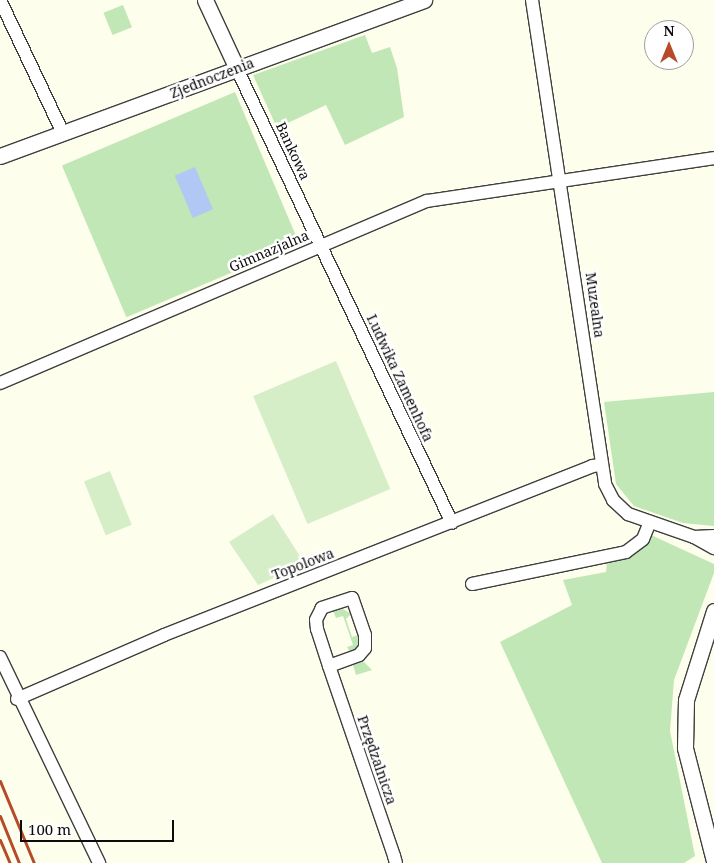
<!DOCTYPE html>
<html>
<head>
<meta charset="utf-8">
<style>
	body { margin:0 }
	#map { position:relative; width:714px; height:863px; overflow:hidden; background:#fdfeeb; font-family:"Noto Serif",serif }
	div>[style] { position:absolute }
	[style*='--x'] { left:calc(var(--x)*1px); top:calc(var(--y)*1px); width:calc(var(--w)*1px); rotate:calc(var(--a)*1deg) }
	.green>* { inset:0; background:#c2e7b6; transform-origin:0 0 }
	.pitch>* { inset:0; background:#d6eec8; transform-origin:0 0 }
	.water>* { inset:0; background:#b1c8f4; transform-origin:0 0 }
	.roads { filter:drop-shadow(1px 0 #3f3f3f) drop-shadow(-1px 0 #3f3f3f) drop-shadow(0 1px #3f3f3f) drop-shadow(0 -1px #3f3f3f) }
	.minor>* { height:12px; margin:-6px; padding:0 6px; transform-origin:6px; border-radius:6px; background:#fff }
	.tertiary>* { height:15px; margin:-7.5px; padding:0 7.5px; transform-origin:7.5px; border-radius:7.5px; background:#fff }
	.rail>* { height:3px; margin:-1.5px; padding:0 1.5px; transform-origin:1.5px; border-radius:1.5px; background:#b64a29 }
	span { translate:-50% -50%; white-space:nowrap; text-align:center; line-height:1.15; -webkit-text-stroke:5px #fff; paint-order:stroke }
	.street-label { font-size:14px; color:#0c0c0c }
	.north { position:absolute; left:644px; top:20px; width:50px; height:50px; box-sizing:border-box; background:#fff; border:1px solid #9e9e9e; border-radius:50%; rotate:0deg; font-size:14px; font-weight:700; line-height:20px; text-align:center; color:#0c0c0c }
	.north::after { content:''; display:block; margin:auto; width:18px; height:22px; background:#b64a29; clip-path:polygon(50% 0,100% 100%,50% 72%,0 100%) }
	.scale { position:absolute; left:20px; top:820px; width:154px; height:22px; box-sizing:border-box; border:2px solid #0c0c0c; border-top:0; padding-left:6px; font-size:15px; line-height:18px; white-space:nowrap; color:#0c0c0c; -webkit-text-stroke:4px #fff; paint-order:stroke }
</style>
</head>
<body>
<div id="map">
	<div class="green">
		<div style="left:123px;top:5px;width:24px;height:21px;rotate:68deg"></div>
		<div style="clip-path:polygon(365px 35px,372px 53px,390px 47px,397px 68px,404px 117px,345px 145px,326px 105px,277px 128px,253px 75px)"></div>
		<div style="left:235px;top:92px;width:165px;height:188px;rotate:67deg"></div>
		<div style="clip-path:polygon(714px 392px,714px 526px,683px 523px,634px 506px,616px 484px,604px 402px)"></div>
		<div style="clip-path:polygon(651px 535px,714px 564px,714px 573px,674px 680px,670px 731px,695px 856px,684px 863px,602px 863px,500px 642px,572px 605px,563px 580px,606px 572px,607px 562px,628px 556px,644px 546px)"></div>
		<div style="clip-path:polygon(343px 609px,351px 614px,346px 619px,352px 637px,359px 635px,358px 647px,350px 652px,347px 647px,353px 645px,343px 616px,336px 618px,333px 611px)"></div>
		<div style="clip-path:polygon(363px 661px,372px 670px,356px 675px,353px 665px)"></div>
	</div>
	<div class="pitch">
		<div style="left:336px;top:361px;width:139px;height:90px;rotate:67deg"></div>
		<div style="left:110px;top:471px;width:58px;height:28px;rotate:68deg"></div>
		<div style="clip-path:polygon(273px 514px,305px 564px,258px 585px,229px 542px)"></div>
	</div>
	<div class="water">
		<div style="left:195px;top:167px;width:46px;height:22px;rotate:67deg"></div>
	</div>
	<div class="roads">
		<div class="minor">
			<div style="--x:0;--y:0;--w:147;--a:64.7"></div>
			<div style="--x:532;--y:0;--w:489;--a:81.4"></div>
			<div style="--x:605;--y:484;--w:18;--a:63"></div>
			<div style="--x:613;--y:500;--w:21;--a:43"></div>
			<div style="--x:628;--y:514;--w:70;--a:19.2"></div>
			<div style="--x:694;--y:537;--w:23;--a:29"></div>
			<div style="--x:237;--y:69;--w:502;--a:64.66"></div>
			<div style="--x:0;--y:383;--w:464;--a:-23.1"></div>
			<div style="--x:427;--y:201;--w:290;--a:-8.5"></div>
			<div style="--x:694;--y:537;--w:20;--a:-3"></div>
			<div style="--x:472;--y:584;--w:157;--a:-11.7"></div>
			<div style="--x:626;--y:552;--w:21;--a:-37"></div>
			<div style="--x:643;--y:539;--w:16;--a:-68"></div>
			<div style="--x:0;--y:657;--w:229;--a:64.3"></div>
			<div style="--x:329;--y:666;--w:32;--a:-20"></div>
			<div style="--x:359;--y:655;--w:9;--a:-49"></div>
			<div style="--x:365;--y:648;--w:13;--a:-90"></div>
			<div style="--x:365;--y:635;--w:39;--a:-109"></div>
			<div style="--x:352;--y:598;--w:32;--a:162"></div>
			<div style="--x:322;--y:608;--w:13;--a:117"></div>
			<div style="--x:316;--y:620;--w:9;--a:84"></div>
			<div style="--x:317;--y:629;--w:39;--a:72"></div>
			<div style="--x:329;--y:666;--w:201;--a:71.1"></div>
			<div style="--x:394;--y:856;--w:7;--a:74"></div>
			<div style="--x:17;--y:699;--w:160;--a:-23.5"></div>
			<div style="--x:164;--y:635;--w:460;--a:-21.5"></div>
			<div style="--x:592;--y:466;--w:10;--a:-6"></div>
		</div>
		<div class="tertiary">
			<div style="--x:205;--y:0;--w:76;--a:65.1"></div>
			<div style="--x:0;--y:156;--w:452;--a:-20.2"></div>
			<div style="--x:714;--y:611;--w:93;--a:107.5"></div>
			<div style="--x:686;--y:700;--w:48;--a:91.2"></div>
			<div style="--x:685;--y:748;--w:117;--a:75.6"></div>
		</div>
	</div>
	<div class="rail">
		<div style="--x:0;--y:781;--w:89;--a:67.5"></div>
		<div style="--x:0;--y:816;--w:51;--a:68"></div>
		<div style="--x:0;--y:840;--w:25;--a:67"></div>
	</div>
	<div class="street-label">
		<span style="left:212px;top:78px;rotate:-21deg">Zjednoczenia</span>
		<span style="left:293px;top:151px;rotate:65deg">Bankowa</span>
		<span style="left:269px;top:251px;rotate:-23deg">Gimnazjalna</span>
		<span style="left:595px;top:305px;rotate:82deg">Muzealna</span>
		<span style="left:400px;top:378px;rotate:65deg">Ludwika Zamenhofa</span>
		<span style="left:303px;top:564px;rotate:-21deg">Topolowa</span>
		<span style="left:377px;top:760px;rotate:71deg">Przędzalnicza</span>
	</div>
	<div class="north">N</div>
	<div class="scale">100 m</div>
</div>
</body>
</html>
